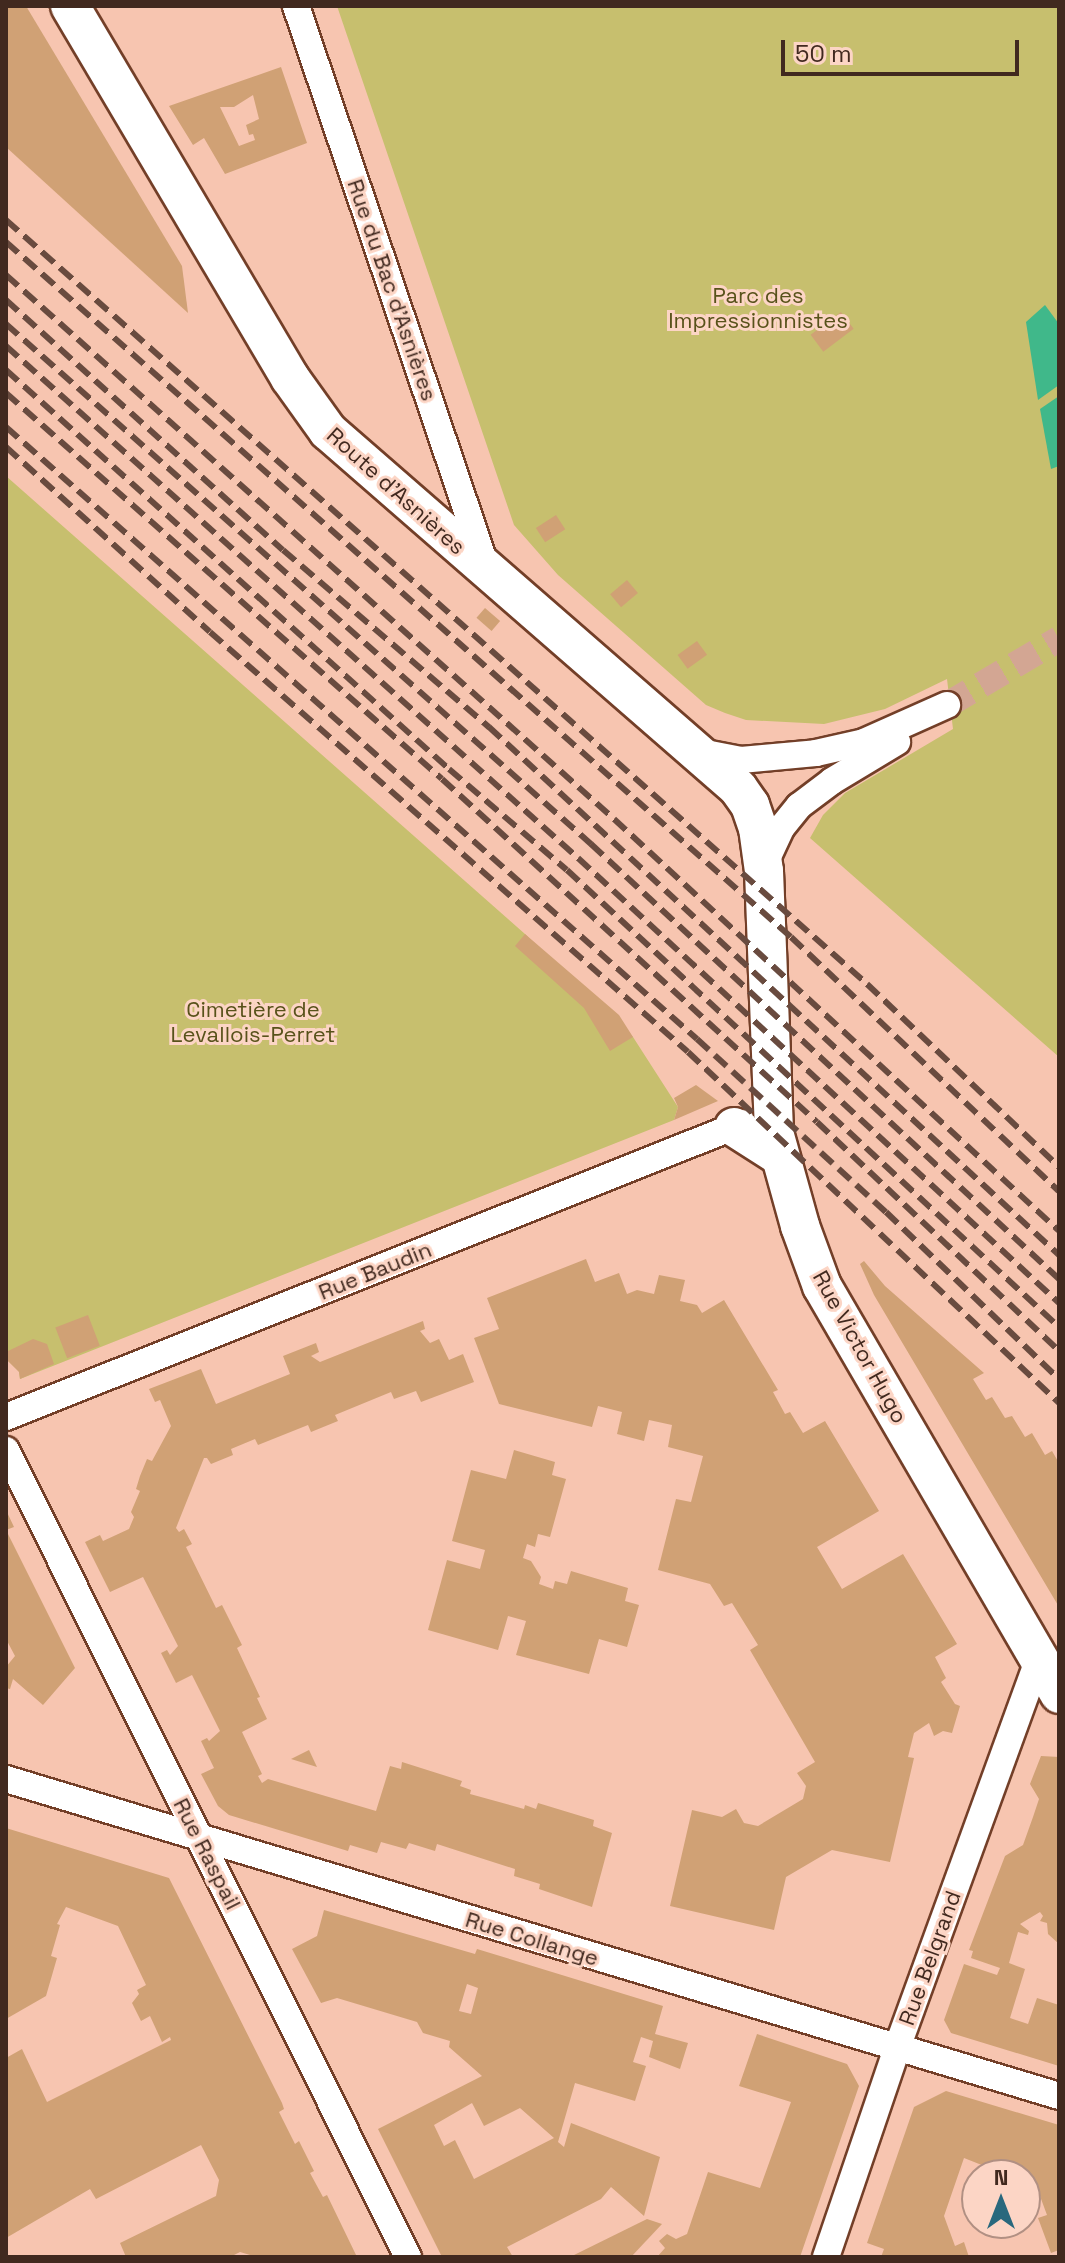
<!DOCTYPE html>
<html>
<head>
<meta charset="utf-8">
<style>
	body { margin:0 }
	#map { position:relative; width:1065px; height:2263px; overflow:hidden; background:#f7c5b0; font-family:"Space Grotesk",sans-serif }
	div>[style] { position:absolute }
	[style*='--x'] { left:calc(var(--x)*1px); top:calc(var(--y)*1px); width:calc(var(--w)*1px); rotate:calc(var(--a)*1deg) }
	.green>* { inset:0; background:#c7bf6e }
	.water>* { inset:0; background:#40b88a }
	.building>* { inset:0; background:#d0a175; transform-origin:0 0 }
	.minor-tunnel>* { height:26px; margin-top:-13px; transform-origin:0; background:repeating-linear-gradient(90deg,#d3a693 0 26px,transparent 0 39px) }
	.roads { filter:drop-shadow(2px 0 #733f28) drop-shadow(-2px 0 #733f28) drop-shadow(0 2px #733f28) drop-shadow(0 -2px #733f28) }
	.minor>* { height:26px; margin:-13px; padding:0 13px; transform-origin:13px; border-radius:13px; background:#fff }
	.secondary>* { height:38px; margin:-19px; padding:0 19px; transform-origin:19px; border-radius:19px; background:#fff }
	.rail>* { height:6px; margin-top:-3px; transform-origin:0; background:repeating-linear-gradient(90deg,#694b3f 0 16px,transparent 0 24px) }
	span { translate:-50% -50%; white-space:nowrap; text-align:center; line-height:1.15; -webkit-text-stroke:6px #fcd5c5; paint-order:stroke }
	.street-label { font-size:22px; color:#41291f }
	.park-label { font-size:22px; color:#58521a }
	.frame { position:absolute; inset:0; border:8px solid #41291f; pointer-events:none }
	.north { position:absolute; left:961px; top:2159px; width:80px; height:80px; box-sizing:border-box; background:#fcd5c5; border:2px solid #b19083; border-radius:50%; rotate:0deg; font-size:22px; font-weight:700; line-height:32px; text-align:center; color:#41291f }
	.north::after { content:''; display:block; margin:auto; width:28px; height:36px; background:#29687d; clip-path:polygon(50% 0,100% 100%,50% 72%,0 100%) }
	.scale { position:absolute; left:781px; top:40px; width:238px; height:36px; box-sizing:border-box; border:4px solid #41291f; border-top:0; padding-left:10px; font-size:24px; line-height:28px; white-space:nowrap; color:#41291f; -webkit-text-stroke:6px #fcd5c5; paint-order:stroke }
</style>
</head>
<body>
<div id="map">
	<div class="green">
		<div style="clip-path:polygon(337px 6px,1059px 6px,1059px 1057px,810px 838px,823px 815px,845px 793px,953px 729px,947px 679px,885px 709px,824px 724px,746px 720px,725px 713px,706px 705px,558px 575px,514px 525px)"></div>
		<div style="clip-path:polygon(6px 476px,525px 934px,633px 1037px,678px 1107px,674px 1120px,20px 1379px,19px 1371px,6px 1359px)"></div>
	</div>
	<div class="water">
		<div style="clip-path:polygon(1045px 305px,1059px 324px,1059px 385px,1038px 400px,1026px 322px)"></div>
		<div style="clip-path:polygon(1059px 396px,1059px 466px,1051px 469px,1040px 409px)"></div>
	</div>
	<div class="building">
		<div style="clip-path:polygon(6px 6px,26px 6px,182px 266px,188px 313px,6px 147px)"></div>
		<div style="clip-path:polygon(evenodd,281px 67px,307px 143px,225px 174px,204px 138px,193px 145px,169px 106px,281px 67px,253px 95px,259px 119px,246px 125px,249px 135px,253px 134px,255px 140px,239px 146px,220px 107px,234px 107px,253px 95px)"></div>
		<div style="left:841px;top:312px;width:21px;height:38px;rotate:53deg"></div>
		<div style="left:556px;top:515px;width:17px;height:24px;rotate:57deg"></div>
		<div style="left:627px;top:580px;width:17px;height:22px;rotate:50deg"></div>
		<div style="left:485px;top:608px;width:20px;height:13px;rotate:41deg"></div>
		<div style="left:697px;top:641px;width:17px;height:24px;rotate:54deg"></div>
		<div style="clip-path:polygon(525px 934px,619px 1015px,633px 1037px,610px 1051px,584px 1008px,515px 946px)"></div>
		<div style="clip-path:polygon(696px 1085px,718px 1101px,674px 1120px,678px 1107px,674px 1098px)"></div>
		<div style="clip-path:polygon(586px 1259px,595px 1282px,619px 1273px,627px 1294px,637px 1290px,654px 1294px,659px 1275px,685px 1280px,680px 1301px,697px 1305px,702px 1313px,724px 1300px,778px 1390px,773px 1392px,785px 1414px,790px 1412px,803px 1433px,825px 1421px,879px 1511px,817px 1547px,842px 1589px,903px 1554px,957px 1644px,935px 1657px,946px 1678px,941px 1682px,955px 1704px,960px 1706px,952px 1733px,943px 1731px,934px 1736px,929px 1723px,914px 1733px,908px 1757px,914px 1758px,890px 1862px,832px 1850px,786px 1877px,774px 1930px,670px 1906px,692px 1810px,722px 1817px,736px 1809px,744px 1823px,758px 1826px,803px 1799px,806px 1786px,797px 1773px,815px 1762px,750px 1650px,758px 1645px,732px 1603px,724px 1606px,710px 1584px,658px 1570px,676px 1499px,691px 1502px,703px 1456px,668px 1447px,672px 1425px,649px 1420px,644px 1441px,617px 1434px,622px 1412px,598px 1406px,592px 1427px,499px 1404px,474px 1338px,499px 1329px,487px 1298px)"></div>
		<div style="clip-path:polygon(864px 1261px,885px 1286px,984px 1373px,973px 1379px,986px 1400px,992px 1397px,1005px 1418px,1012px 1416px,1025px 1437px,1032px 1433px,1045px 1455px,1052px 1451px,1059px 1463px,1059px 1607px,874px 1295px,860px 1264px)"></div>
		<div style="left:88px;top:1315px;width:33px;height:35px;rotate:69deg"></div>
		<div style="clip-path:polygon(423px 1321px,425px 1329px,420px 1331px,430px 1343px,439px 1339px,449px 1360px,463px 1354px,474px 1382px,421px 1402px,416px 1391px,394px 1399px,391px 1392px,335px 1415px,338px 1421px,311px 1432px,308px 1425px,258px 1445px,255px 1439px,231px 1449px,233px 1455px,211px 1464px,207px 1458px,204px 1458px,176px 1528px,179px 1532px,184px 1529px,192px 1544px,186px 1547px,216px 1608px,222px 1605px,242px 1645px,237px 1648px,260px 1697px,257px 1698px,267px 1719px,242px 1732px,262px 1774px,258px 1776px,262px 1783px,268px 1779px,376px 1811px,390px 1766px,401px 1769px,402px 1762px,462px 1781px,460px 1786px,471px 1790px,470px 1794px,524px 1809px,525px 1805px,536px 1809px,538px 1803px,594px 1820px,593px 1826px,612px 1833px,592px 1907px,539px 1889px,540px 1884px,514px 1876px,515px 1869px,437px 1844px,435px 1851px,409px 1843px,406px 1849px,381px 1842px,377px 1853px,350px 1845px,348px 1851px,229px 1815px,218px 1806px,201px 1774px,214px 1768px,201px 1741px,207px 1738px,209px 1741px,220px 1731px,192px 1675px,176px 1683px,161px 1653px,167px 1650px,170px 1655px,178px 1646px,143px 1577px,110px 1592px,85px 1542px,100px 1535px,103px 1541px,129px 1529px,134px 1517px,131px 1512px,140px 1491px,136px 1489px,140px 1476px,147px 1459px,152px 1461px,171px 1426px,160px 1400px,155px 1402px,149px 1389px,201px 1369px,216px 1404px,290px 1374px,283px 1356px,316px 1343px,319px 1352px,311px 1356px,320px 1362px)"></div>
		<div style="clip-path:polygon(33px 1339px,47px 1344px,54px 1364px,20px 1379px,19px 1372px,6px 1359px,6px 1352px)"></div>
		<div style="clip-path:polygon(514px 1450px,555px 1462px,552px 1475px,566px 1479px,550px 1537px,538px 1534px,535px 1547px,527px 1544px,523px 1558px,531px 1561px,541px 1577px,539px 1584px,553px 1589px,555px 1581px,567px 1584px,571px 1571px,628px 1588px,625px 1601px,639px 1605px,627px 1647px,599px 1639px,589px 1674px,516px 1655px,526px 1621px,508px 1616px,498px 1650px,428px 1630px,447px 1560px,480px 1569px,485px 1550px,452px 1541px,471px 1470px,506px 1479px)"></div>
		<div style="clip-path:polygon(6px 1510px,14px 1527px,6px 1530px,75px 1668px,43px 1705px,13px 1679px,10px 1689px,6px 1688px,6px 1667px,15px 1656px,6px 1639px)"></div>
		<div style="clip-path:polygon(309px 1750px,317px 1767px,291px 1759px)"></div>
		<div style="clip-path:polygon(1041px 1756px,1059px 1757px,1059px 1944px,1048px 1934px,1047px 1923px,1040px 1921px,1043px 1916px,1040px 1912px,1020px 1924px,1029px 1931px,1028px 1935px,1018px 1932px,1009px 1963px,1025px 1969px,1010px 2018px,1028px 2024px,1037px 1998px,1059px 2005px,1059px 2066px,951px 2033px,944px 2020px,964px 1964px,997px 1975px,1000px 1968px,971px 1958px,973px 1951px,969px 1950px,1005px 1856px,1023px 1845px,1033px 1817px,1039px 1799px,1030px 1784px)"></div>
		<div style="clip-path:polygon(6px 1828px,169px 1878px,282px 2103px,284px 2109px,279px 2112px,295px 2144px,299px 2141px,314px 2171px,310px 2173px,323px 2197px,327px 2195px,357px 2257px,257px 2257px,240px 2252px,230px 2257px,126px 2257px,120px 2243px,216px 2196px,219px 2180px,201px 2145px,96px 2199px,90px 2189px,6px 2238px,6px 2058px,22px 2049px,47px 2102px,171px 2040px,170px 2037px,162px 2042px,150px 2016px,141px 2021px,132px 2003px,139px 1994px,137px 1990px,146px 1985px,118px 1926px,66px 1907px,57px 1924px,60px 1925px,51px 1956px,57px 1958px,46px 1996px,6px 2019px)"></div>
		<div style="clip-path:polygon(evenodd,324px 1910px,475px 1954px,477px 1949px,663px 2006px,655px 2034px,688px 2043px,680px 2069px,649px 2057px,653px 2041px,641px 2037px,633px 2062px,646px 2066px,635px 2101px,575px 2083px,558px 2142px,564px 2147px,571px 2123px,660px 2157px,644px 2216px,611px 2187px,601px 2199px,507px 2247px,513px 2257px,442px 2257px,378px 2129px,482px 2076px,449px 2047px,450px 2041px,423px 2033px,417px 2022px,337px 1998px,321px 2003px,292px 1949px,317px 1936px,324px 1910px,467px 1984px,478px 1988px,471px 2014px,459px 2011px,467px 1984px,324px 1910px,472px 2103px,484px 2126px,520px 2108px,554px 2138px,474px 2179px,455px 2140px,444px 2146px,434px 2125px,472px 2103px)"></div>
		<div style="clip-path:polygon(757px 2034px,847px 2064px,859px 2086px,800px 2257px,657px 2257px,665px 2248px,659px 2241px,667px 2234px,676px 2239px,687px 2234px,708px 2172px,760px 2188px,791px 2102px,739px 2086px)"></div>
		<div style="clip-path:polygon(946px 2091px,1059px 2125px,1059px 2250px,1051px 2253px,1038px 2218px,1047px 2215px,1037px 2188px,1032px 2189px,1028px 2177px,1010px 2172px,1007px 2175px,964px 2158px,944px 2216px,955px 2246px,964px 2242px,969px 2257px,881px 2257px,884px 2249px,867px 2243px,914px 2107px)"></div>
		<div style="clip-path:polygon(647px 2219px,662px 2224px,631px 2257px,570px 2257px)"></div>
	</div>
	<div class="minor-tunnel">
		<div style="--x:947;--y:705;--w:130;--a:-30.5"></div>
	</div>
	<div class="roads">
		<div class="minor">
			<div style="--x:296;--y:6;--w:592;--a:71.29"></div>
			<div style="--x:700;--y:752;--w:42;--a:11"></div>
			<div style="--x:741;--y:760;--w:75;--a:-5.3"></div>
			<div style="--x:816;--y:753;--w:49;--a:-12.9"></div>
			<div style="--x:864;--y:742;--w:91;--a:-24"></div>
			<div style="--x:765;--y:863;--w:40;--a:-65"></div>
			<div style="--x:782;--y:827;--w:27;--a:-51"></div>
			<div style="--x:799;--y:806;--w:41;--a:-37.1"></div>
			<div style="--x:832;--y:781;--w:76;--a:-31"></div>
			<div style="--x:6;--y:1417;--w:793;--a:-21.75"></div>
			<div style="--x:6;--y:1450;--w:902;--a:63.52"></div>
			<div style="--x:6;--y:1779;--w:1100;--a:16.75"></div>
			<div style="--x:826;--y:2257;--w:221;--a:-71.2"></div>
			<div style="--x:897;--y:2048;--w:413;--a:-70"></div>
		</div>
		<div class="secondary">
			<div style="--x:70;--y:6;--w:432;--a:59.4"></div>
			<div style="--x:290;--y:378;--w:65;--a:54.4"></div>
			<div style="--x:328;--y:431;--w:544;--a:41.05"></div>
			<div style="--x:738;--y:788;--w:21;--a:55"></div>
			<div style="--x:750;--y:805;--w:24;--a:71"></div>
			<div style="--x:758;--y:828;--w:43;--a:82.1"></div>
			<div style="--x:764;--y:871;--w:261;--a:87.8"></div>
			<div style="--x:774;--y:1132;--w:98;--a:74.5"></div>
			<div style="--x:800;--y:1226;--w:64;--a:69.9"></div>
			<div style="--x:822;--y:1286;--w:472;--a:59.8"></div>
			<div style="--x:734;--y:1127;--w:52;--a:32.5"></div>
		</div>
	</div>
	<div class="rail">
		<div style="--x:6;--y:220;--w:1151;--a:41.58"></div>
		<div style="--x:867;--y:984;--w:265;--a:43.6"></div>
		<div style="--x:6;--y:242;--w:1048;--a:41.52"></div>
		<div style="--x:791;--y:937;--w:369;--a:43.5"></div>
		<div style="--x:6;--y:275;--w:816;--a:41.82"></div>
		<div style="--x:614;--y:819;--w:606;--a:42.79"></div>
		<div style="--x:6;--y:300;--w:373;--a:42.1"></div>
		<div style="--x:283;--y:550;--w:272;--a:40.7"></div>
		<div style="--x:489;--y:727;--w:777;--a:42.81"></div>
		<div style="--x:6;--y:324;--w:783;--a:41.63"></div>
		<div style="--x:591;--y:844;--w:639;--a:42.91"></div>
		<div style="--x:6;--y:346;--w:768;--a:41.83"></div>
		<div style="--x:578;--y:858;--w:655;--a:42.77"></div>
		<div style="--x:6;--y:370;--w:596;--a:42.01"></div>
		<div style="--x:449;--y:769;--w:155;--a:40.6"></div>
		<div style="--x:567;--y:870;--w:672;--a:42.89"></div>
		<div style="--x:6;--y:393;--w:582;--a:41.52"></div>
		<div style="--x:442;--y:779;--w:508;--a:42.45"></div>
		<div style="--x:817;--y:1122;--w:333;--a:43.4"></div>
		<div style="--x:6;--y:427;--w:923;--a:41.53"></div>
		<div style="--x:697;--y:1039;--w:256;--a:42.5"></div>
		<div style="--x:886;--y:1212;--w:240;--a:44"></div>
		<div style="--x:6;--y:447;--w:275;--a:42.2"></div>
		<div style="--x:210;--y:632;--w:636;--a:41.3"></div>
		<div style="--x:688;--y:1052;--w:511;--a:43.41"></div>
	</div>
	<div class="street-label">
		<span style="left:392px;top:290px;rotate:71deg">Rue du Bac d’Asnières</span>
		<span style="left:396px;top:491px;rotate:42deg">Route d'Asnières</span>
		<span style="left:375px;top:1271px;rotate:-22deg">Rue Baudin</span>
		<span style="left:860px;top:1347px;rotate:61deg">Rue Victor Hugo</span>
		<span style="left:207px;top:1854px;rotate:63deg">Rue Raspail</span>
		<span style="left:532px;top:1939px;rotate:17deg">Rue Collange</span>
		<span style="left:930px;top:1958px;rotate:-70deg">Rue Belgrand</span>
	</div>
	<div class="park-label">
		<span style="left:758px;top:308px">Parc des<br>Impressionnistes</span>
		<span style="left:253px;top:1022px">Cimetière de<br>Levallois-Perret</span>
	</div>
	<div class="frame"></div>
	<div class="north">N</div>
	<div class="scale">50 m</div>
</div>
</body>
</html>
